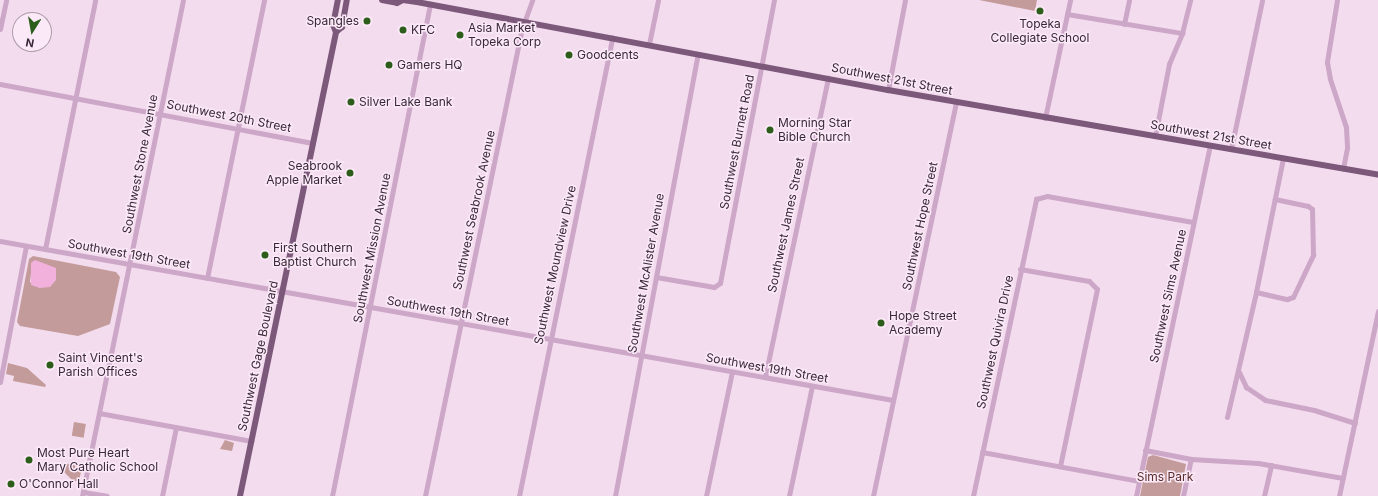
<!DOCTYPE html>
<html>
<head>
<meta charset="utf-8">
<style>
	body { margin:0 }
	#map { position:relative; width:1378px; height:496px; overflow:hidden; background:#f4dcef; font-family:Inter,sans-serif }
	div>[style] { position:absolute }
	[style*='--x'] { left:calc(var(--x)*1px); top:calc(var(--y)*1px); width:calc(var(--w)*1px); rotate:calc(var(--a)*1deg) }
	.green>* { inset:0; background:#c49b9b; transform-origin:0 0 }
	.sand>* { inset:0; background:#f1b1dc }
	.minor>* { height:5px; margin:-2.5px; padding:0 2.5px; transform-origin:2.5px; border-radius:2.5px; background:#cda7c8 }
	.major>* { height:6px; margin:-3px; padding:0 3px; transform-origin:3px; border-radius:3px; background:#7c587b }
	.dots>* { width:11px; height:11px; translate:-50% -50%; box-sizing:border-box; border:2px solid #fbe9f7; border-radius:50% }
	span { translate:-50% -50%; white-space:nowrap; text-align:center; line-height:1.15; -webkit-text-stroke:3px #fbe9f7; paint-order:stroke }
	.poi-label { font-size:12px; color:#392839 }
	.right { translate:-100% -50%; text-align:right }
	.left { translate:0 -50%; text-align:left }
	.street-label { font-size:12px; color:#392839 }
	.park-label { font-size:12px; color:#592c2a }
	.north { position:absolute; left:12px; top:12px; width:40px; height:40px; box-sizing:border-box; background:#fbe9f7; border:1px solid #ad9cab; border-radius:50%; rotate:191deg; font-size:11px; font-weight:700; line-height:16px; text-align:center; color:#392839 }
	.north::after { content:''; display:block; margin:auto; width:14px; height:18px; background:#2c5d1b; clip-path:polygon(50% 0,100% 100%,50% 72%,0 100%) }
</style>
</head>
<body>
<div id="map">
	<div class="green">
		<div style="clip-path:polygon(979px 0,1037px 0,1035px 11px)"></div>
		<div style="clip-path:polygon(evenodd,33px 256px,116px 272px,120px 277px,110px 324px,78px 336px,20px 326px,17px 322px,29px 259px,33px 256px,32px 265px,40px 288px,30px 282px,32px 265px)"></div>
		<div style="clip-path:polygon(8px 363px,27px 368px,46px 385px,45px 387px,13px 381px,14px 376px,6px 374px)"></div>
		<div style="left:74px;top:422px;width:12px;height:14px;rotate:9deg"></div>
		<div style="clip-path:polygon(225px 440px,234px 443px,232px 451px,220px 449px)"></div>
		<div style="clip-path:polygon(1153px 455px,1186px 464px,1180px 496px,1140px 496px,1148px 457px)"></div>
		<div style="clip-path:polygon(65px 463px,82px 467px,79px 481px,73px 481px,64px 472px,62px 468px)"></div>
	</div>
	<div class="sand">
		<div style="clip-path:polygon(35px 260px,56px 268px,56px 280px,50px 287px,40px 288px,31px 285px,31px 263px)"></div>
	</div>
	<div class="minor">
		<div style="--x:1337;--y:0;--w:63;--a:99.2"></div>
		<div style="--x:1327;--y:62;--w:17;--a:80"></div>
		<div style="--x:1330;--y:79;--w:51;--a:71.6"></div>
		<div style="--x:1346;--y:127;--w:21;--a:87"></div>
		<div style="--x:1347;--y:148;--w:21;--a:101"></div>
		<div style="--x:1067;--y:14;--w:117;--a:9.4"></div>
		<div style="--x:1124;--y:24;--w:25;--a:-78"></div>
		<div style="--x:0;--y:29;--w:30;--a:-78"></div>
		<div style="--x:649;--y:44;--w:45;--a:-78.4"></div>
		<div style="--x:0;--y:84;--w:318;--a:10.7"></div>
		<div style="--x:888;--y:90;--w:92;--a:-79.3"></div>
		<div style="--x:1045;--y:118;--w:121;--a:-78"></div>
		<div style="--x:1155;--y:136;--w:73;--a:-79"></div>
		<div style="--x:1169;--y:64;--w:34;--a:-67"></div>
		<div style="--x:1182;--y:33;--w:34;--a:-76"></div>
		<div style="--x:1231;--y:149;--w:152;--a:-78.2"></div>
		<div style="--x:0;--y:241;--w:907;--a:10.1"></div>
		<div style="--x:45;--y:249;--w:254;--a:-78.6"></div>
		<div style="--x:1020;--y:269;--w:70;--a:9.9"></div>
		<div style="--x:1089;--y:281;--w:11;--a:45"></div>
		<div style="--x:1097;--y:289;--w:181;--a:101.8"></div>
		<div style="--x:656;--y:277;--w:59;--a:9.8"></div>
		<div style="--x:714;--y:287;--w:7;--a:-34"></div>
		<div style="--x:720;--y:283;--w:288;--a:-79.2"></div>
		<div style="--x:207;--y:278;--w:284;--a:-78.4"></div>
		<div style="--x:1256;--y:292;--w:32;--a:13"></div>
		<div style="--x:1287;--y:299;--w:6;--a:-18"></div>
		<div style="--x:1293;--y:297;--w:47;--a:-64.5"></div>
		<div style="--x:1313;--y:255;--w:46;--a:-91.2"></div>
		<div style="--x:1312;--y:209;--w:5;--a:-143"></div>
		<div style="--x:1308;--y:206;--w:34;--a:-168"></div>
		<div style="--x:1239;--y:372;--w:17;--a:65"></div>
		<div style="--x:1246;--y:387;--w:23;--a:34"></div>
		<div style="--x:1265;--y:400;--w:50;--a:11.5"></div>
		<div style="--x:1314;--y:410;--w:43;--a:17.6"></div>
		<div style="--x:765;--y:377;--w:306;--a:-78.1"></div>
		<div style="--x:0;--y:382;--w:138;--a:-79.2"></div>
		<div style="--x:99;--y:413;--w:155;--a:10.4"></div>
		<div style="--x:1227;--y:417;--w:128;--a:-76.9"></div>
		<div style="--x:1256;--y:292;--w:137;--a:-78.6"></div>
		<div style="--x:1145;--y:450;--w:47;--a:11.1"></div>
		<div style="--x:1191;--y:459;--w:67;--a:3.4"></div>
		<div style="--x:1258;--y:463;--w:86;--a:10"></div>
		<div style="--x:982;--y:452;--w:160;--a:10.5"></div>
		<div style="--x:83;--y:492;--w:24;--a:9"></div>
		<div style="--x:82;--y:496;--w:506;--a:-78.49"></div>
		<div style="--x:162;--y:496;--w:70;--a:-78.5"></div>
		<div style="--x:332;--y:496;--w:502;--a:-78.73"></div>
		<div style="--x:425;--y:496;--w:475;--a:-78.3"></div>
		<div style="--x:521;--y:31;--w:33;--a:-70"></div>
		<div style="--x:519;--y:496;--w:468;--a:-78.5"></div>
		<div style="--x:615;--y:496;--w:450;--a:-79.4"></div>
		<div style="--x:706;--y:496;--w:127;--a:-78.2"></div>
		<div style="--x:789;--y:496;--w:112;--a:-78.2"></div>
		<div style="--x:873;--y:496;--w:403;--a:-78.1"></div>
		<div style="--x:973;--y:496;--w:304;--a:-78"></div>
		<div style="--x:1036;--y:199;--w:11;--a:-15"></div>
		<div style="--x:1047;--y:196;--w:148;--a:10.1"></div>
		<div style="--x:1136;--y:496;--w:358;--a:-78.1"></div>
		<div style="--x:1183;--y:496;--w:38;--a:-78"></div>
		<div style="--x:1264;--y:496;--w:32;--a:-77"></div>
		<div style="--x:1339;--y:496;--w:189;--a:-78.1"></div>
	</div>
	<div class="major">
		<div style="--x:382;--y:0;--w:15;--a:11"></div>
		<div style="--x:397;--y:3;--w:7;--a:-27"></div>
		<div style="--x:403;--y:0;--w:14;--a:8"></div>
		<div style="--x:417;--y:2;--w:479;--a:10.6"></div>
		<div style="--x:888;--y:90;--w:497;--a:9.8"></div>
		<div style="--x:336;--y:32;--w:8;--a:-40"></div>
		<div style="--x:342;--y:27;--w:27;--a:-80"></div>
		<div style="--x:240;--y:496;--w:474;--a:-78.3"></div>
		<div style="--x:336;--y:32;--w:8;--a:-113"></div>
		<div style="--x:333;--y:25;--w:25;--a:-79"></div>
	</div>
	<div class="dots">
		<div style="left:1040px;top:11px;background:#2c5d1b"></div>
		<div style="left:367px;top:21px;background:#2c5d1b"></div>
		<div style="left:403px;top:30px;background:#2c5d1b"></div>
		<div style="left:460px;top:35px;background:#2c5d1b"></div>
		<div style="left:569px;top:55px;background:#2c5d1b"></div>
		<div style="left:389px;top:65px;background:#2c5d1b"></div>
		<div style="left:351px;top:102px;background:#2c5d1b"></div>
		<div style="left:770px;top:130px;background:#2c5d1b"></div>
		<div style="left:350px;top:173px;background:#2c5d1b"></div>
		<div style="left:265px;top:255px;background:#2c5d1b"></div>
		<div style="left:881px;top:323px;background:#2c5d1b"></div>
		<div style="left:50px;top:365px;background:#2c5d1b"></div>
		<div style="left:29px;top:460px;background:#2c5d1b"></div>
		<div style="left:11px;top:484px;background:#2c5d1b"></div>
	</div>
	<div class="poi-label">
		<span class="right" style="left:359px;top:21px">Spangles</span>
		<span style="left:1040px;top:31px">Topeka<br>Collegiate School</span>
		<span class="left" style="left:468px;top:35px">Asia Market<br>Topeka Corp</span>
		<span class="left" style="left:411px;top:30px">KFC</span>
		<span class="left" style="left:577px;top:55px">Goodcents</span>
		<span class="left" style="left:397px;top:65px">Gamers HQ</span>
		<span class="left" style="left:359px;top:102px">Silver Lake Bank</span>
		<span class="left" style="left:778px;top:130px">Morning Star<br>Bible Church</span>
		<span class="right" style="left:342px;top:173px">Seabrook<br>Apple Market</span>
		<span class="left" style="left:273px;top:255px">First Southern<br>Baptist Church</span>
		<span class="left" style="left:889px;top:323px">Hope Street<br>Academy</span>
		<span class="left" style="left:58px;top:365px">Saint Vincent's<br>Parish Offices</span>
		<span class="left" style="left:37px;top:460px">Most Pure Heart<br>Mary Catholic School</span>
		<span class="left" style="left:19px;top:484px">O'Connor Hall</span>
	</div>
	<div class="street-label">
		<span style="left:892px;top:79px;rotate:11deg">Southwest 21st Street</span>
		<span style="left:229px;top:116px;rotate:11deg">Southwest 20th Street</span>
		<span style="left:1211px;top:135px;rotate:10deg">Southwest 21st Street</span>
		<span style="left:737px;top:142px;rotate:-79deg">Southwest Burnett Road</span>
		<span style="left:140px;top:164px;rotate:-79deg">Southwest Stone Avenue</span>
		<span style="left:474px;top:210px;rotate:-78deg">Southwest Seabrook Avenue</span>
		<span style="left:786px;top:225px;rotate:-78deg">Southwest James Street</span>
		<span style="left:920px;top:226px;rotate:-78deg">Southwest Hope Street</span>
		<span style="left:372px;top:248px;rotate:-79deg">Southwest Mission Avenue</span>
		<span style="left:129px;top:254px;rotate:10deg">Southwest 19th Street</span>
		<span style="left:555px;top:265px;rotate:-78deg">Southwest Moundview Drive</span>
		<span style="left:646px;top:273px;rotate:-80deg">Southwest McAlister Avenue</span>
		<span style="left:1168px;top:296px;rotate:-78deg">Southwest Sims Avenue</span>
		<span style="left:448px;top:311px;rotate:10deg">Southwest 19th Street</span>
		<span style="left:995px;top:342px;rotate:-78deg">Southwest Quivira Drive</span>
		<span style="left:258px;top:356px;rotate:-78deg">Southwest Gage Boulevard</span>
		<span style="left:767px;top:368px;rotate:10deg">Southwest 19th Street</span>
	</div>
	<div class="park-label">
		<span style="left:1165px;top:477px">Sims Park</span>
	</div>
	<div class="north">N</div>
</div>
</body>
</html>
